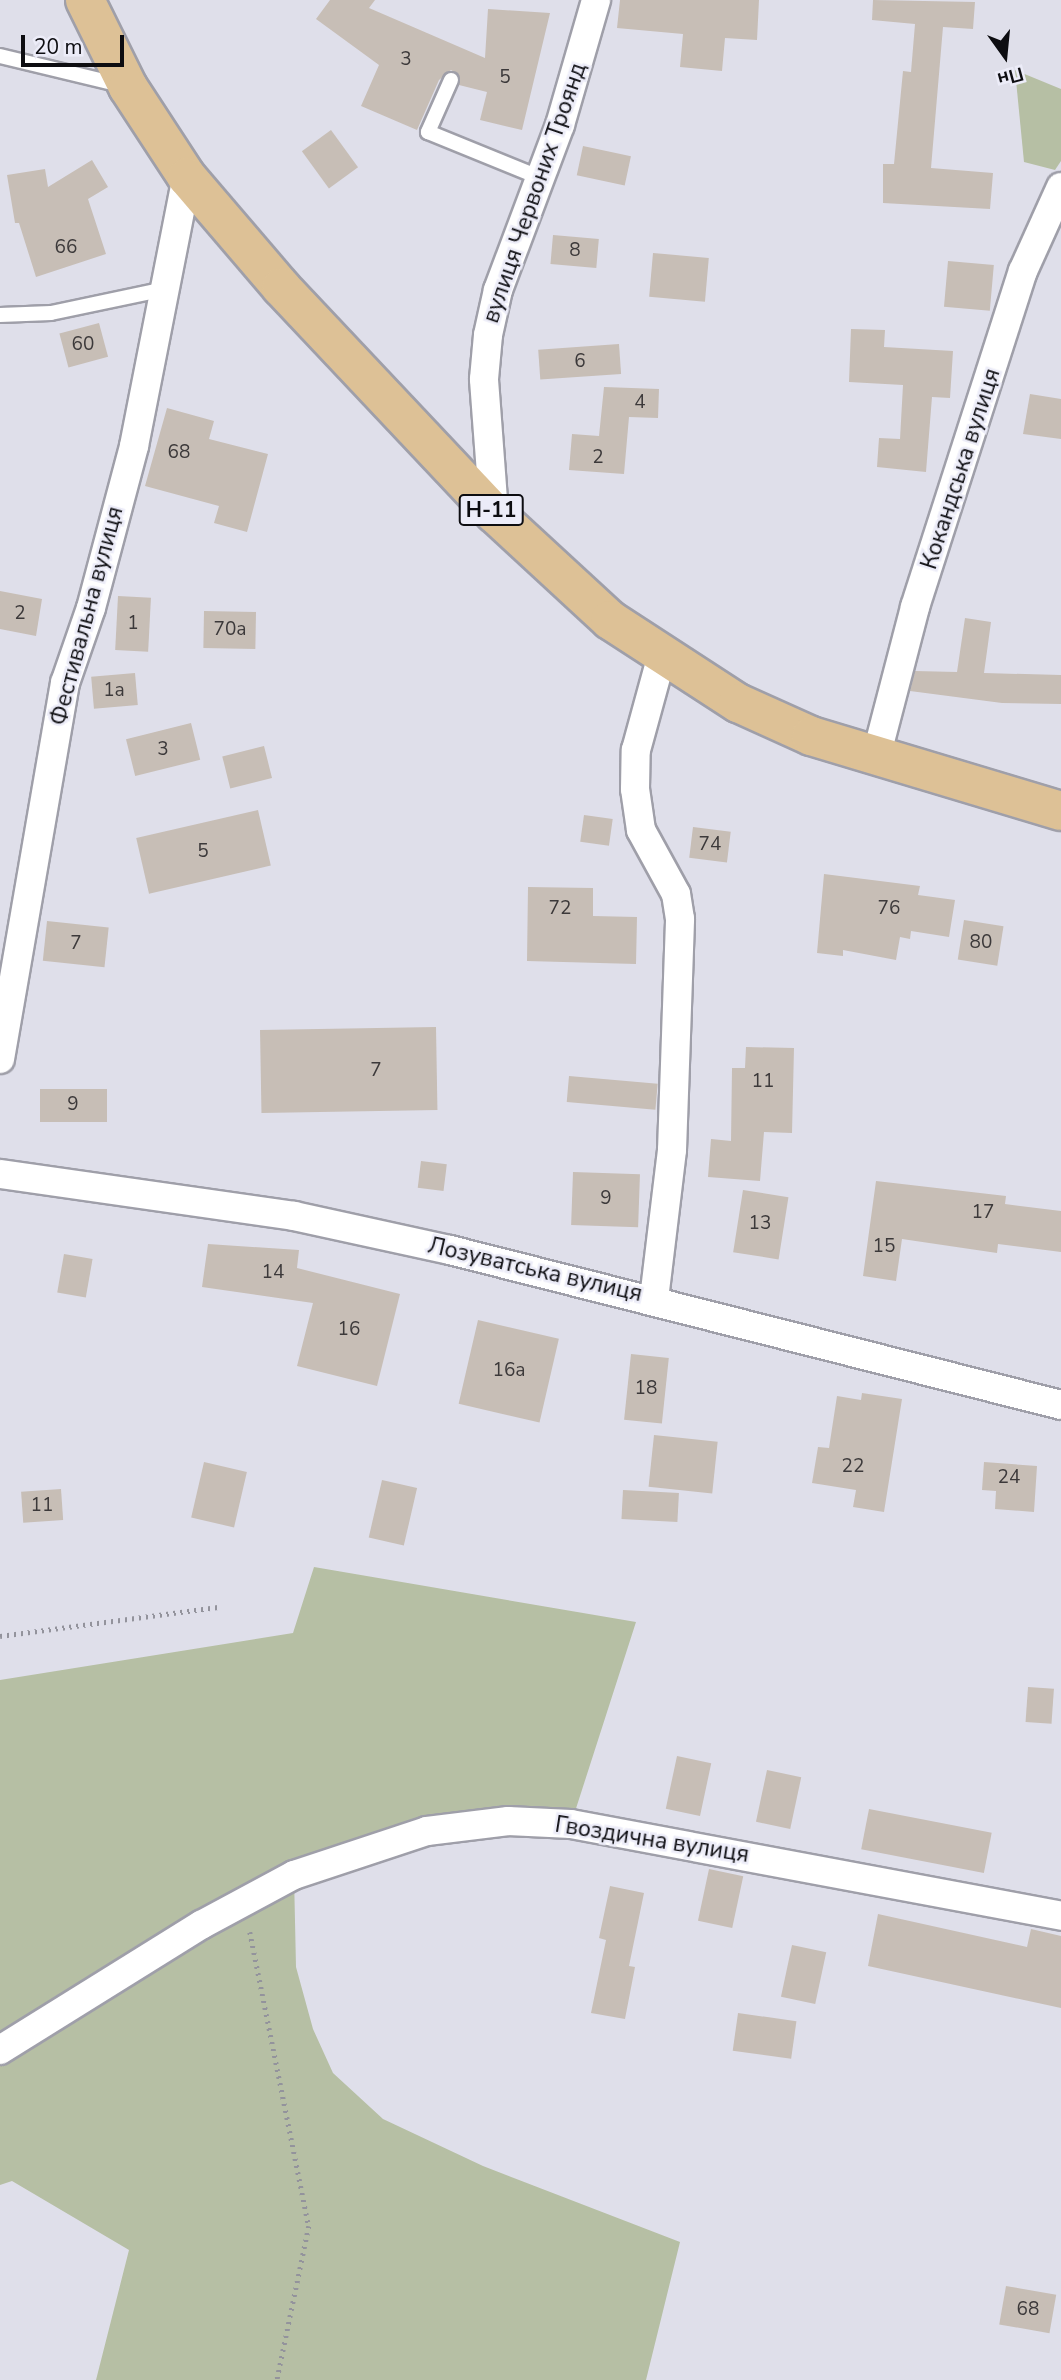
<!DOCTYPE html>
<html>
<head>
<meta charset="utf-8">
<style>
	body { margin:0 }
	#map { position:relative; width:1061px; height:2380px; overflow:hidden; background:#dfdfea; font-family:"Nunito Sans",sans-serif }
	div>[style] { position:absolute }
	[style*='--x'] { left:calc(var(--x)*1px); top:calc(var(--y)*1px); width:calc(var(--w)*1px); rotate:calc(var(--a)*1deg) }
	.green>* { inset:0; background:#b6bfa4 }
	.building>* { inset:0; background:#c7beb6; transform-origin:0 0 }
	.path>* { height:4.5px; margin-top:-2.25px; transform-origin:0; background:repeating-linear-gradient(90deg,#93939c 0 2px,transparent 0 7px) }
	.roads { filter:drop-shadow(2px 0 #9f9fa9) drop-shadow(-2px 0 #9f9fa9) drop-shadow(0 2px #9f9fa9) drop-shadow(0 -2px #9f9fa9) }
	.lane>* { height:14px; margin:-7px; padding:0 7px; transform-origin:7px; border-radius:7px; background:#fff }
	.street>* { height:28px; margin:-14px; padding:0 14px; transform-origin:14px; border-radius:14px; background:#fff }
	.primary>* { height:38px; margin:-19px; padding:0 19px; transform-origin:19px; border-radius:19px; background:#ddc196 }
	span { translate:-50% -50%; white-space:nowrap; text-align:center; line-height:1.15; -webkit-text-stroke:5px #ececf8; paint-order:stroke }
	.number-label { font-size:19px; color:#3c393a }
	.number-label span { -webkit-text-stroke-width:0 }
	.shield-label span { padding:2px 5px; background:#ececf8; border:2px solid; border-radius:5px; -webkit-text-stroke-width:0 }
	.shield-label { font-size:21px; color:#0d0d11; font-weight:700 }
	.street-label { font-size:23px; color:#0d0d11 }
	.north { position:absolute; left:970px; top:21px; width:70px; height:70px; -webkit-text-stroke:5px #ececf8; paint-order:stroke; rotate:165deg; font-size:19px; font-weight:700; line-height:28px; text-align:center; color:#0d0d11 }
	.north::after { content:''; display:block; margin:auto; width:24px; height:32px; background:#0d0d11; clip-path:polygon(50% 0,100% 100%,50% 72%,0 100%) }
	.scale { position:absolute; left:21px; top:35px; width:103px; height:32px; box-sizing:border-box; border:4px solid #0d0d11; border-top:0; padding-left:9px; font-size:21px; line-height:24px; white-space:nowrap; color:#0d0d11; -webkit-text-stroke:5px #ececf8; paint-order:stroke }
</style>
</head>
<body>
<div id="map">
	<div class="green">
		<div style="clip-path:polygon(1015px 70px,1061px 89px,1061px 161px,1055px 170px,1024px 162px)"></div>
		<div style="clip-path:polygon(314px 1567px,636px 1622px,571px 1824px,508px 1821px,294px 1875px,296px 1967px,313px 2029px,333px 2073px,383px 2119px,483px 2166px,680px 2242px,646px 2380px,96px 2380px,129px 2250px,12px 2181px,0 2185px,0 1680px,293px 1633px)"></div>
	</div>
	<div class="building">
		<div style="clip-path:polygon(330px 0,375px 0,369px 8px,485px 58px,488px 9px,550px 13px,522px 130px,480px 120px,487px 92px,459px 85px,459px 75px,451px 70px,439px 80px,417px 130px,361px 106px,379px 65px,316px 19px)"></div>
		<div style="clip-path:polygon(620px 0,759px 0,757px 40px,725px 38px,722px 71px,680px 67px,683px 34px,617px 28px)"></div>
		<div style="clip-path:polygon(873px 0,975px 2px,973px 29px,943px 27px,931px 168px,993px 173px,990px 209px,883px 203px,883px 164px,894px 164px,903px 71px,911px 72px,915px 24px,872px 20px)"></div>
		<div style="left:331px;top:130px;width:46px;height:36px;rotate:54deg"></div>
		<div style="left:583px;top:146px;width:49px;height:30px;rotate:12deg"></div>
		<div style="clip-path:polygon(92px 160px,108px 187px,88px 199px,106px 254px,36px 277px,19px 223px,15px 223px,7px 175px,45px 169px,48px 187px)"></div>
		<div style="left:553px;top:235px;width:46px;height:29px;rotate:5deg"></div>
		<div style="left:653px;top:253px;width:56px;height:44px;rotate:5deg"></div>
		<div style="left:948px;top:261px;width:46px;height:46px;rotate:5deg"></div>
		<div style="left:99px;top:323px;width:35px;height:41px;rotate:75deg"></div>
		<div style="clip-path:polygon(851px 329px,885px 330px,884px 347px,953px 351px,950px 398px,932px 397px,926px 472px,877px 467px,879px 438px,900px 439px,903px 385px,849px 382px)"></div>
		<div style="left:619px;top:344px;width:30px;height:81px;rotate:86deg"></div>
		<div style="clip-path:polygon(604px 387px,659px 389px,658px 418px,629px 417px,624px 474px,569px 470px,572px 434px,599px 436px)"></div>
		<div style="clip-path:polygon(1030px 394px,1061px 399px,1061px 439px,1023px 434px)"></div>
		<div style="clip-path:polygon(167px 408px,214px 421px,209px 439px,268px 454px,247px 532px,214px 523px,219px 506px,145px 486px)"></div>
		<div style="clip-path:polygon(0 591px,42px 599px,36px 636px,0 629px)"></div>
		<div style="left:118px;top:596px;width:33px;height:54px;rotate:3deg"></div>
		<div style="left:204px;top:611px;width:52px;height:37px;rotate:1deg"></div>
		<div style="clip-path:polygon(965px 618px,991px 622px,984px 673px,1061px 675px,1061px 704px,1002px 703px,910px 691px,915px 671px,957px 672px)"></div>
		<div style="left:135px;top:673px;width:32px;height:44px;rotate:85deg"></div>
		<div style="left:191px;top:723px;width:38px;height:67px;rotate:76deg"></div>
		<div style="left:264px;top:746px;width:33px;height:43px;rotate:76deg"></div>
		<div style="left:258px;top:810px;width:57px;height:125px;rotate:77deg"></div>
		<div style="left:584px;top:815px;width:29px;height:27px;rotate:8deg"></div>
		<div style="left:693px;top:827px;width:38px;height:31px;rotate:7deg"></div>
		<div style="clip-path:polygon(824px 874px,920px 886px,918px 895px,955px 900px,949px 937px,911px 931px,910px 939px,900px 937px,896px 960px,843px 950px,843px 956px,817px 953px)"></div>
		<div style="clip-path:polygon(528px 887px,593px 888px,593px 916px,637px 917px,636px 964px,527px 961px)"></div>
		<div style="left:964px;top:920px;width:40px;height:40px;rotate:9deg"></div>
		<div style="left:47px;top:921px;width:62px;height:40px;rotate:6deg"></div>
		<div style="left:436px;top:1027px;width:83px;height:176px;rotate:89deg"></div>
		<div style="clip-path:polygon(746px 1047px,794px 1048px,792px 1133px,764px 1132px,760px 1181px,708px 1177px,711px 1139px,731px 1141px,732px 1068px,745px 1068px)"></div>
		<div style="left:569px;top:1076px;width:89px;height:26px;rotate:5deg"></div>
		<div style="left:40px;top:1089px;width:67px;height:33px"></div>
		<div style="left:421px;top:1161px;width:26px;height:27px;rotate:7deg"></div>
		<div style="left:573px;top:1172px;width:67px;height:53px;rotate:2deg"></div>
		<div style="clip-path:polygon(876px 1181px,1006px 1196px,1005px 1204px,1061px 1211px,1061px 1252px,998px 1244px,997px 1253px,902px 1239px,896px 1281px,863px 1276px)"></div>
		<div style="left:743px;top:1190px;width:46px;height:63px;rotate:9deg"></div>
		<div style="clip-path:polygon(208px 1244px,299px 1250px,297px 1268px,400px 1294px,377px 1386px,297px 1366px,313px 1303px,202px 1287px)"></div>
		<div style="left:64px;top:1254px;width:29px;height:39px;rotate:10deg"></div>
		<div style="left:478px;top:1320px;width:83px;height:86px;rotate:13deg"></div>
		<div style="left:631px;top:1354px;width:38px;height:66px;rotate:6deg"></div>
		<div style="clip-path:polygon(862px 1393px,902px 1399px,884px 1512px,853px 1507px,856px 1490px,812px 1483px,818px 1447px,829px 1448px,837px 1396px,861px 1400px)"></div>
		<div style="left:654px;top:1435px;width:64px;height:52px;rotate:6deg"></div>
		<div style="left:204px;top:1462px;width:44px;height:57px;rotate:13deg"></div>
		<div style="clip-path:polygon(984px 1462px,1037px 1466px,1034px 1512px,995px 1509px,996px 1491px,982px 1490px)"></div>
		<div style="left:382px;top:1480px;width:36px;height:59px;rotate:13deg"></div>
		<div style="left:61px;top:1489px;width:31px;height:40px;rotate:86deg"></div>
		<div style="left:623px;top:1490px;width:56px;height:29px;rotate:3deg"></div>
		<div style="left:1028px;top:1687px;width:26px;height:35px;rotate:4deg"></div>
		<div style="left:677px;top:1756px;width:35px;height:54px;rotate:12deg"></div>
		<div style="left:767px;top:1770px;width:35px;height:53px;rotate:12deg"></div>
		<div style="left:869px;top:1809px;width:125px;height:41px;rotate:11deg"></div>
		<div style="left:709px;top:1869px;width:35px;height:53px;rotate:12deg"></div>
		<div style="clip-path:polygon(610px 1886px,644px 1893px,629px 1966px,635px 1967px,625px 2019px,591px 2013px,606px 1940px,599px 1938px)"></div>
		<div style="clip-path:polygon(878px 1914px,1027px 1947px,1031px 1929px,1061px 1936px,1061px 2008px,868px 1966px)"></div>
		<div style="left:792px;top:1945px;width:35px;height:53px;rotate:12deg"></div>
		<div style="left:738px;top:2013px;width:59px;height:38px;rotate:8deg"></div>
		<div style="left:1006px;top:2286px;width:51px;height:39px;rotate:10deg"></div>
	</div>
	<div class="path">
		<div style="--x:0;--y:1636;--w:220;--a:-7.6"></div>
		<div style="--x:250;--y:1932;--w:300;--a:78.7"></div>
		<div style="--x:309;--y:2226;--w:157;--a:101.7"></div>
	</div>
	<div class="roads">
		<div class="lane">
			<div style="--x:0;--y:56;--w:124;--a:13.5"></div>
			<div style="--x:451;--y:80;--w:57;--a:113.9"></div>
			<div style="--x:428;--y:132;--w:122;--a:22.2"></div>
			<div style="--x:0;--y:315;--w:51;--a:-2.2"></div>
			<div style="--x:51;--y:313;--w:116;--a:-11.9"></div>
		</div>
		<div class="street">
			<div style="--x:494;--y:513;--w:134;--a:-94.3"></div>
			<div style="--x:484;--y:379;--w:44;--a:-84.8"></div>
			<div style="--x:488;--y:335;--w:46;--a:-77.5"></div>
			<div style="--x:498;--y:290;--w:176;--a:-69.4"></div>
			<div style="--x:560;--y:125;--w:130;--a:-73.9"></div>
			<div style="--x:876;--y:757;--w:155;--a:-75.4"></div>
			<div style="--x:915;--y:607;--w:353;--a:-72.2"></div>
			<div style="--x:1023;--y:271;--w:92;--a:-65.7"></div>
			<div style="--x:0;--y:1059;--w:382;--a:-80.2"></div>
			<div style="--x:65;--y:683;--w:79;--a:-70.9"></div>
			<div style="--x:91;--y:608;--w:168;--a:-75.1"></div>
			<div style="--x:134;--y:446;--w:274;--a:-78.9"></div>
			<div style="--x:0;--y:1174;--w:297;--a:8.1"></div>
			<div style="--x:294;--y:1216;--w:160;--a:12.3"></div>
			<div style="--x:450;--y:1250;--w:630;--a:14.23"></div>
			<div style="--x:654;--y:1299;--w:150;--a:-83.1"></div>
			<div style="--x:672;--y:1150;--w:231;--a:-88"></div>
			<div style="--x:680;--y:919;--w:25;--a:-99"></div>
			<div style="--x:676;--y:894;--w:73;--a:-118.7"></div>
			<div style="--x:641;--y:830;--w:41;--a:-98.3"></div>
			<div style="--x:635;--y:789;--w:39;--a:-89"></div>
			<div style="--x:636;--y:750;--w:98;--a:-74.7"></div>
			<div style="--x:0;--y:2050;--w:237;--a:-31.9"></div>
			<div style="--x:201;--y:1925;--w:106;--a:-28.3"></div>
			<div style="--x:294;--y:1875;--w:140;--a:-18.3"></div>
			<div style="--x:427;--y:1831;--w:82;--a:-7"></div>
			<div style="--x:508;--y:1821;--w:63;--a:2.7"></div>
			<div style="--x:571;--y:1824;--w:499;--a:10.6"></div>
		</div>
		<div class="primary">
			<div style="--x:85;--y:0;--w:97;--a:63.7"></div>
			<div style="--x:128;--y:87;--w:108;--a:56.8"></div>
			<div style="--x:187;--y:177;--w:145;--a:49.5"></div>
			<div style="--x:281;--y:287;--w:311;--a:46.7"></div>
			<div style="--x:494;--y:513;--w:158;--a:42.7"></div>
			<div style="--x:610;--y:620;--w:153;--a:33"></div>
			<div style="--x:738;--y:703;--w:80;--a:24.3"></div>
			<div style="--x:811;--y:736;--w:261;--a:16.7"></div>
		</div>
	</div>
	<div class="number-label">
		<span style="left:406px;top:60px">3</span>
		<span style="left:505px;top:78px">5</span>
		<span style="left:66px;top:248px">66</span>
		<span style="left:575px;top:251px">8</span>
		<span style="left:83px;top:345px">60</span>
		<span style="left:580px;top:362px">6</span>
		<span style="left:640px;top:403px">4</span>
		<span style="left:179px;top:453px">68</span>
		<span style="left:598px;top:458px">2</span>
		<span style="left:20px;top:614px">2</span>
		<span style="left:133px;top:624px">1</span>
		<span style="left:230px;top:630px">70а</span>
		<span style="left:114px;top:691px">1а</span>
		<span style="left:163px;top:750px">3</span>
		<span style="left:710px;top:845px">74</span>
		<span style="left:203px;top:852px">5</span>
		<span style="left:560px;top:909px">72</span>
		<span style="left:889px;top:909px">76</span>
		<span style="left:981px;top:943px">80</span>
		<span style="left:76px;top:944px">7</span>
		<span style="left:376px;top:1071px">7</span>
		<span style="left:763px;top:1082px">11</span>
		<span style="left:73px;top:1105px">9</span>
		<span style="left:606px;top:1199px">9</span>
		<span style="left:983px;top:1213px">17</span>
		<span style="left:760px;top:1224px">13</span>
		<span style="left:884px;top:1247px">15</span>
		<span style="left:273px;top:1273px">14</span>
		<span style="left:349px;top:1330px">16</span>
		<span style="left:509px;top:1371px">16а</span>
		<span style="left:646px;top:1389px">18</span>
		<span style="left:853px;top:1467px">22</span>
		<span style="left:1009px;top:1478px">24</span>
		<span style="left:42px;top:1506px">11</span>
		<span style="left:1028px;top:2310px">68</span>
	</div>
	<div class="shield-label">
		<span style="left:491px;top:510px">Н-11</span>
	</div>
	<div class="street-label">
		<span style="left:535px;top:193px;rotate:-71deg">вулиця Червоних Троянд</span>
		<span style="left:961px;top:469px;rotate:-72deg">Кокандська вулиця</span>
		<span style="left:87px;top:616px;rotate:-75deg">Фестивальна вулиця</span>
		<span style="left:535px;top:1270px;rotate:13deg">Лозуватська вулиця</span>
		<span style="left:652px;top:1840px;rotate:9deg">Гвоздична вулиця</span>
	</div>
	<div class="north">Пн</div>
	<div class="scale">20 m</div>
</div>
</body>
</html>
